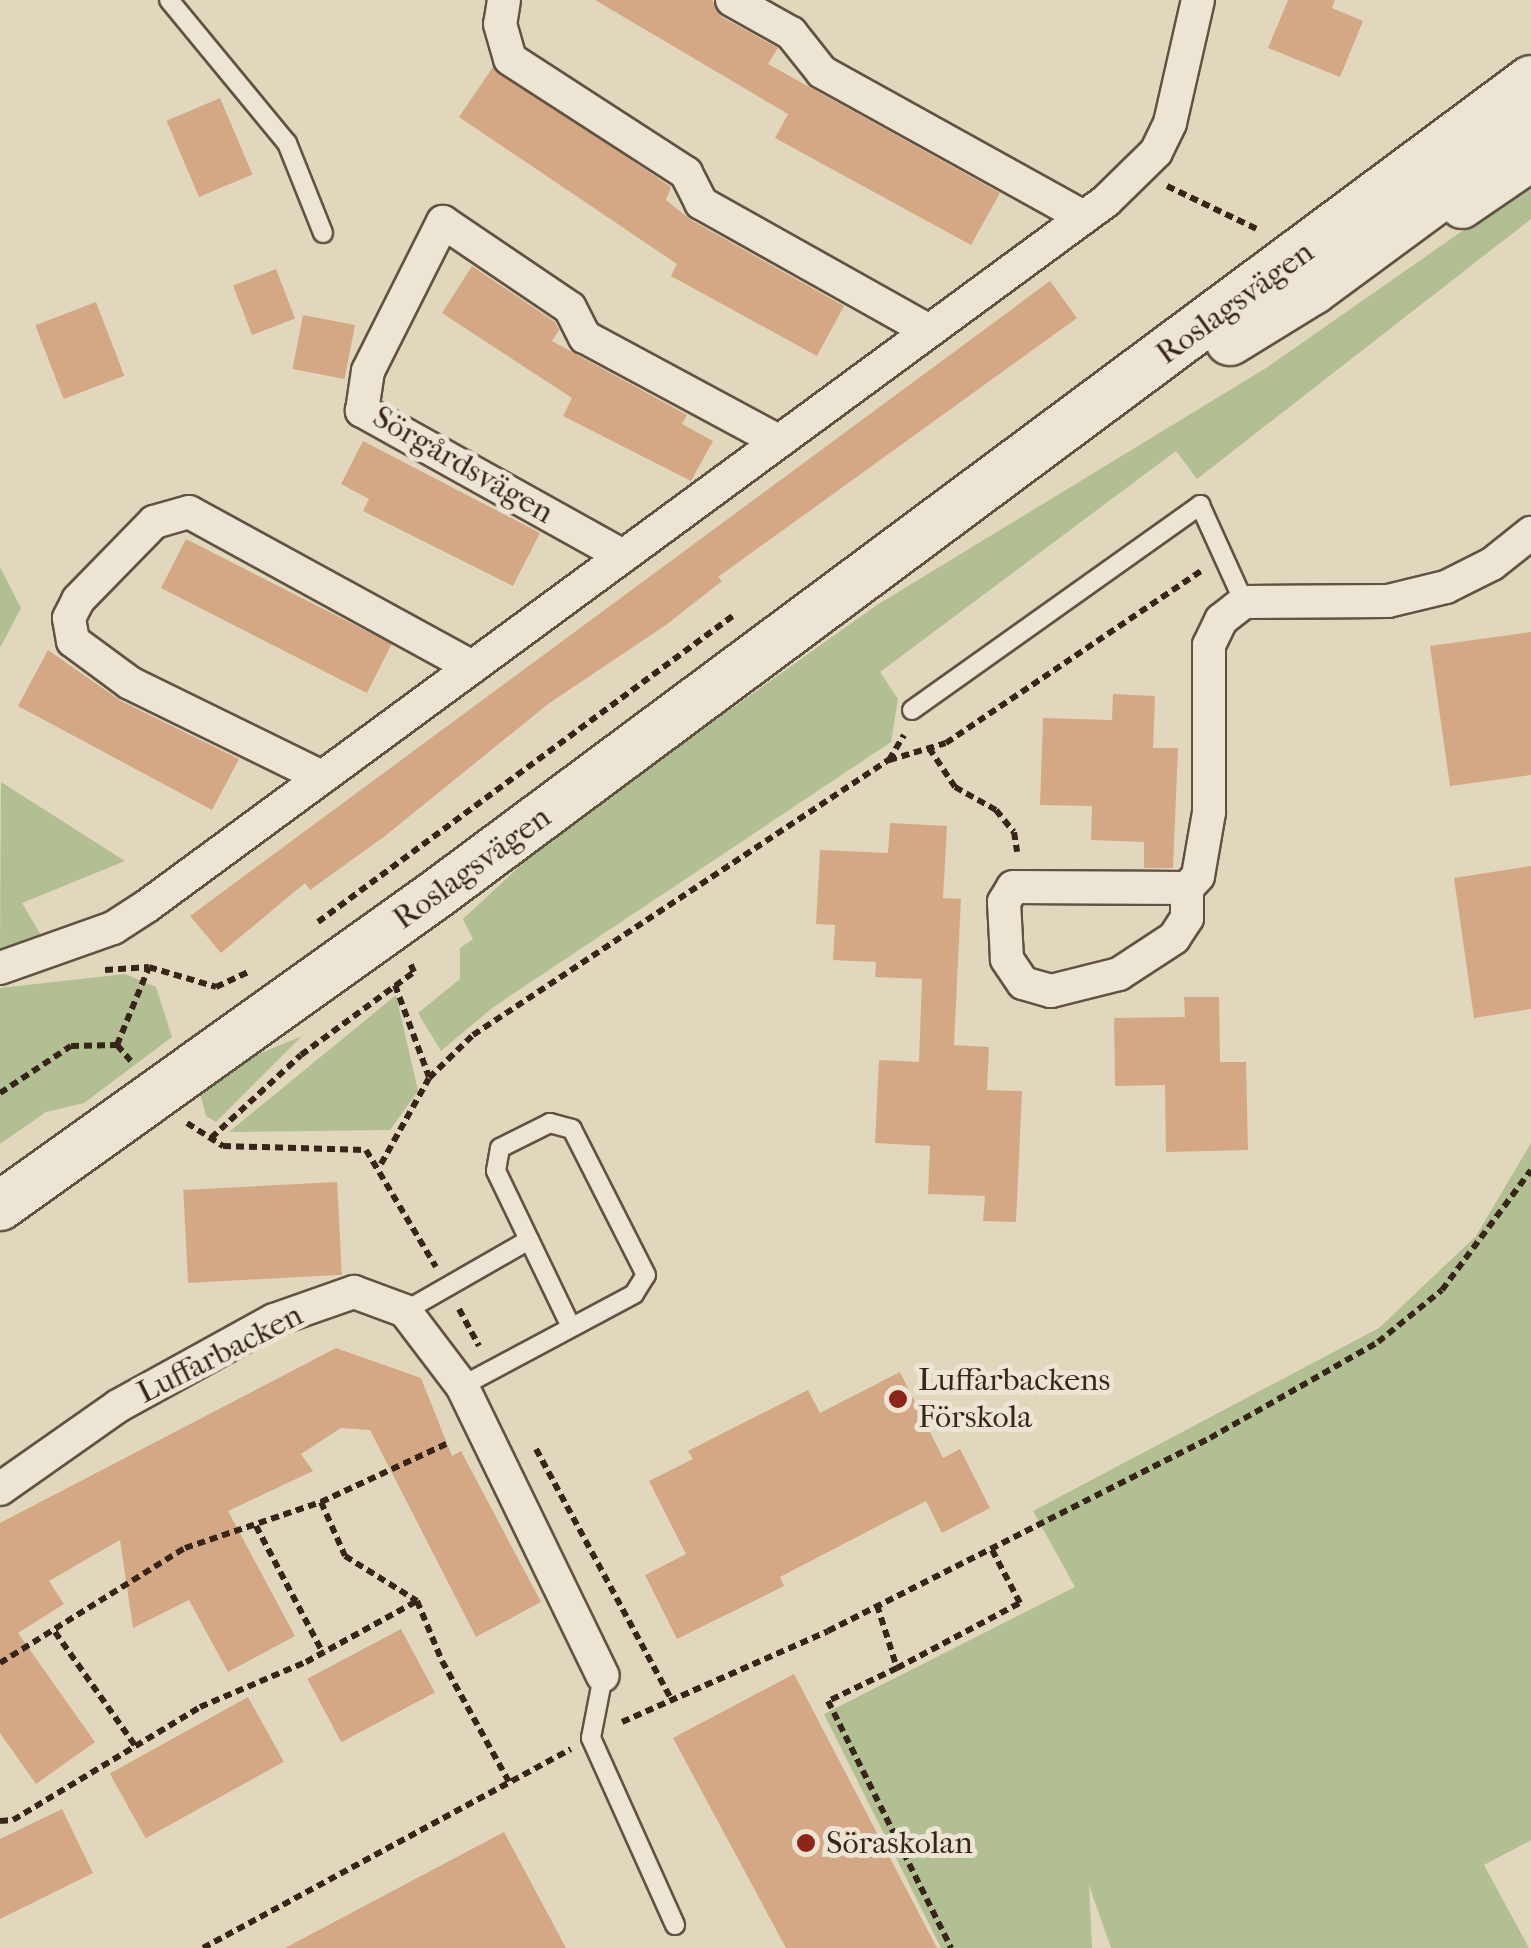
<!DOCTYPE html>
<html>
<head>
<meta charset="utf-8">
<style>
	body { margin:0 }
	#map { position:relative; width:1531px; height:1948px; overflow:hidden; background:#e1d7bd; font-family:"IM FELL French Canon",serif }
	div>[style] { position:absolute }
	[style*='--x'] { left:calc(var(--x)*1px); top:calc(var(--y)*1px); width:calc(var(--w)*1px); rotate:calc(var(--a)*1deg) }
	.green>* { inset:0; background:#b1bf93 }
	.building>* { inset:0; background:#d4a885; transform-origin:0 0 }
	.path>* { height:6px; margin-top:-3px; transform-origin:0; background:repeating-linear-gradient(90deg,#372519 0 8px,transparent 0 13px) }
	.roads { filter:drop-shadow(2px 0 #625242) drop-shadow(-2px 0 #625242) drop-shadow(0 2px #625242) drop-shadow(0 -2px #625242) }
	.service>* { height:18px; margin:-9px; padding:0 9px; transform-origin:9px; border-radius:9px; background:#ece5d4 }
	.minor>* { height:32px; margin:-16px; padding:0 16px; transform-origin:16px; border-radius:16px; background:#ece5d4 }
	.tertiary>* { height:42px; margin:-21px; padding:0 21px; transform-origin:21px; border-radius:21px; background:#ece5d4 }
	.secondary>* { height:48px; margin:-24px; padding:0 24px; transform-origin:24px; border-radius:24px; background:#ece5d4 }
	.dots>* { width:28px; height:28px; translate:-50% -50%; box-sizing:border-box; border:5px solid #ece5d4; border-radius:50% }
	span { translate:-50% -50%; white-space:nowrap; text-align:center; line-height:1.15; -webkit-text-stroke:10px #ece5d4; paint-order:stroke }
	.street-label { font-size:32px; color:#372519 }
	.poi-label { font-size:32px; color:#372519 }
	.left { translate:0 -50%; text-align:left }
</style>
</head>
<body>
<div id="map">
	<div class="green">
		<div style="clip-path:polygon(1531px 183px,1531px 219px,1197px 479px,1176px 451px,880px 672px,898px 699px,891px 742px,492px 1008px,441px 1051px,418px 1013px,460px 979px,460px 948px,473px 939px,463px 919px,551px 837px,877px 605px,1266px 368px)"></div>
		<div style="clip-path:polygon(0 567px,21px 608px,0 648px)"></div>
		<div style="clip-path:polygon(1px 782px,125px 861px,22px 903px,42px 937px,0 951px)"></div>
		<div style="clip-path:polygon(125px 974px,156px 987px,172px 1037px,84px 1103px,46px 1112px,0 1144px,0 988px)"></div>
		<div style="clip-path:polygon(396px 995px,418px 1091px,390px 1130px,229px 1132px)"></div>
		<div style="clip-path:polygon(302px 1036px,216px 1122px,206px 1116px,200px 1093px,249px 1058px)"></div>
		<div style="clip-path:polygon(1531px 1143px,1531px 1840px,1484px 1865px,1529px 1948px,1111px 1948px,1089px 1885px,1092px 1948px,941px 1948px,824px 1714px,1075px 1587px,1033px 1511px,1379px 1328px,1476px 1236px)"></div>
	</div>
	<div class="building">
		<div style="clip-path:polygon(595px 0,712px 0,722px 17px,778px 48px,768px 64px,1000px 193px,971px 245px,775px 138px,788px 114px)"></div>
		<div style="clip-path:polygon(1288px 0,1335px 0,1332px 8px,1363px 21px,1340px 77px,1268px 48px)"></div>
		<div style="clip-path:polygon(493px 67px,671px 187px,666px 200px,691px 220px,844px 306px,817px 356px,671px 276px,677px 264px,459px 117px)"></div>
		<div style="left:220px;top:98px;width:83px;height:58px;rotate:67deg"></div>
		<div style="clip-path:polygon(472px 266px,555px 322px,559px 330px,552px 341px,687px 415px,682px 424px,713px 441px,691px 481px,563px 416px,572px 398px,442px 313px)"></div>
		<div style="left:276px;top:269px;width:53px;height:46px;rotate:69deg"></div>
		<div style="clip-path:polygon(1050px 281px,1077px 318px,718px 577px,722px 581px,666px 625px,548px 704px,385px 836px,310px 890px,305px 883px,221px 953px,190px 916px)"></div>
		<div style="left:96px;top:302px;width:79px;height:65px;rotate:69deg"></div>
		<div style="left:303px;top:315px;width:53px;height:55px;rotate:11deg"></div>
		<div style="clip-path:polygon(363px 441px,540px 533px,513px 586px,363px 511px,369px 499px,341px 484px)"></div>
		<div style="left:186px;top:539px;width:231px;height:55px;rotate:27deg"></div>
		<div style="clip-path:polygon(1531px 632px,1531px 775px,1450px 786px,1430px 646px)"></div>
		<div style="clip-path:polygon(48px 650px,121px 701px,239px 759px,212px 810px,18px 706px)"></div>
		<div style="clip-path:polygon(1113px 694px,1155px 696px,1153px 748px,1178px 748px,1173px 868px,1144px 868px,1144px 842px,1091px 840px,1092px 806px,1040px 805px,1043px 718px,1112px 720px)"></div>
		<div style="clip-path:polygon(890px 823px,947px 826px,943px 898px,961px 899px,954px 1045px,989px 1047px,987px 1090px,1022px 1091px,1016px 1222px,983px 1221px,985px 1196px,928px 1194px,930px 1146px,875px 1143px,879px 1060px,919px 1062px,922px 979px,875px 977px,876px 962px,833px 960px,835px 925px,816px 924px,820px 850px,888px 853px)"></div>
		<div style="clip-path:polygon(1531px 866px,1531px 1009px,1474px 1018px,1454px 878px)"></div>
		<div style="clip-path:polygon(1184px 997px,1219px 997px,1220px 1062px,1246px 1062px,1248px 1150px,1166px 1152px,1165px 1085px,1115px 1086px,1114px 1018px,1185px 1017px)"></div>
		<div style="left:337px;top:1182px;width:93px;height:154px;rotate:87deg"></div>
		<div style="clip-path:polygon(336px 1348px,421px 1378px,452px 1456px,461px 1451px,541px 1602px,476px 1637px,370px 1430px,341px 1428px,301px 1454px,313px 1471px,228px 1511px,295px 1636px,228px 1672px,189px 1600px,133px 1628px,120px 1540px,49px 1581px,64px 1604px,18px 1633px,95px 1742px,36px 1784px,0 1733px,0 1523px)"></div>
		<div style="clip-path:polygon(900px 1372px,943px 1458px,960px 1449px,990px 1508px,942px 1533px,926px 1501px,780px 1577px,784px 1586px,677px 1639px,645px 1575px,686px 1554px,649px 1481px,693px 1459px,688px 1451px,808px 1390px,820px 1413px)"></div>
		<div style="left:401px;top:1629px;width:72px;height:106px;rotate:62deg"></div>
		<div style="clip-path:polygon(794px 1674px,937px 1948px,786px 1948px,673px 1738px)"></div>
		<div style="left:248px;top:1697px;width:74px;height:158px;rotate:61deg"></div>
		<div style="clip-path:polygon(62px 1809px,93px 1873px,0 1919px,0 1839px)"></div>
		<div style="clip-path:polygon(504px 1832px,566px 1948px,285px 1948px)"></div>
	</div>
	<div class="path">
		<div style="--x:1167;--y:186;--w:102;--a:25.6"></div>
		<div style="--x:929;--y:748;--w:47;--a:56.3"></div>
		<div style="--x:955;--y:787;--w:47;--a:29.3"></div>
		<div style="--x:996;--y:810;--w:28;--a:51"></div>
		<div style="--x:1014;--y:832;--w:20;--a:81"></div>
		<div style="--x:889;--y:760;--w:59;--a:-16.6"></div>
		<div style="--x:946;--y:743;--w:308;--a:-34"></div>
		<div style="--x:318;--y:922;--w:517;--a:-36.43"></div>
		<div style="--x:105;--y:970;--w:44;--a:-3.9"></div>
		<div style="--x:149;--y:967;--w:70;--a:16.6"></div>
		<div style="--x:216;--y:987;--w:38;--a:-25"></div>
		<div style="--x:395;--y:985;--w:98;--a:69.7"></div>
		<div style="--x:117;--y:1045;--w:84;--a:-67.7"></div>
		<div style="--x:0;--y:1093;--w:85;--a:-33.5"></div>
		<div style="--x:71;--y:1046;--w:46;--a:-1.2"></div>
		<div style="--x:117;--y:1045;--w:23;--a:49"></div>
		<div style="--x:187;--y:1123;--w:43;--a:32.6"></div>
		<div style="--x:223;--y:1146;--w:143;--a:1.6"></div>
		<div style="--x:366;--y:1150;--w:136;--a:59.1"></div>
		<div style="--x:211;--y:1138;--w:122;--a:-42.7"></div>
		<div style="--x:301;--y:1055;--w:140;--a:-36.3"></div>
		<div style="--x:414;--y:972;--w:10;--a:-114"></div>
		<div style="--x:381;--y:1164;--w:98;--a:-60.8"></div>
		<div style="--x:429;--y:1078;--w:62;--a:-44.3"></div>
		<div style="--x:473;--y:1035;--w:499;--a:-33.5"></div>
		<div style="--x:889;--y:760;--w:29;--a:-59"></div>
		<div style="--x:459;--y:1309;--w:42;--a:61.6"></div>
		<div style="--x:536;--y:1449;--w:282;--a:61.6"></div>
		<div style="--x:321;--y:1502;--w:59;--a:66"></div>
		<div style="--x:345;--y:1556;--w:85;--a:32"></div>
		<div style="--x:417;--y:1601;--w:65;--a:67.4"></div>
		<div style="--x:442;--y:1661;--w:138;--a:61"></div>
		<div style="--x:256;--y:1526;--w:144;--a:62.2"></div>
		<div style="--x:877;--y:1605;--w:66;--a:72.4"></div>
		<div style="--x:897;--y:1668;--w:76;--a:154.4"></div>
		<div style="--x:828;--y:1701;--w:276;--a:63.5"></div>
		<div style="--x:55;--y:1632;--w:141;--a:54.8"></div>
		<div style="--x:0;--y:1663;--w:218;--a:-31.9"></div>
		<div style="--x:185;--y:1548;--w:144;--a:-18.7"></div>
		<div style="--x:321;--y:1502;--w:142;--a:-24.9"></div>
		<div style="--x:897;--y:1668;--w:139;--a:-27.9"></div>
		<div style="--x:1020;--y:1603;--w:62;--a:-117.8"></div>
		<div style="--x:622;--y:1722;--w:225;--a:-23.8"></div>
		<div style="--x:828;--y:1631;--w:428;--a:-26.8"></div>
		<div style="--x:1210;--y:1438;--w:193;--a:-29.7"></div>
		<div style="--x:1378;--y:1342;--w:82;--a:-39.1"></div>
		<div style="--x:1442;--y:1290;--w:149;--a:-53.4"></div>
		<div style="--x:0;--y:1821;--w:13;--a:-4"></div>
		<div style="--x:13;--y:1820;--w:218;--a:-31.1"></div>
		<div style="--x:200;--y:1707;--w:115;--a:-23"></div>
		<div style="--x:306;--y:1662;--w:127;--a:-28.8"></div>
		<div style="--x:203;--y:1948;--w:418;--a:-28.4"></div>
	</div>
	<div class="roads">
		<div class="service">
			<div style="--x:169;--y:0;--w:185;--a:50.5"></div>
			<div style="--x:287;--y:143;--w:97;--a:68.2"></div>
			<div style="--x:912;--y:710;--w:354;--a:-35.4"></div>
			<div style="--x:1200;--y:505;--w:107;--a:65.6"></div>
			<div style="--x:405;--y:1311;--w:143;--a:-29.8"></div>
			<div style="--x:462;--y:1386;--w:195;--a:-28.1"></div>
			<div style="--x:634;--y:1294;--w:22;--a:-58"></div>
			<div style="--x:646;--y:1275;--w:164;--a:-116.9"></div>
			<div style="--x:572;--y:1129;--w:23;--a:-165"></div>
			<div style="--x:550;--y:1123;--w:56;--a:153.4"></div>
			<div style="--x:500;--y:1148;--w:23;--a:100"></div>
			<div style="--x:496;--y:1171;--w:173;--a:64.3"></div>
			<div style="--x:603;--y:1676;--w:63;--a:101"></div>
			<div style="--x:591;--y:1738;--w:205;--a:65.8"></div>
		</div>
		<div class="minor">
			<div style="--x:504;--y:0;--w:24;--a:99"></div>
			<div style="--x:500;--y:24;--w:36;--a:74"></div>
			<div style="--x:510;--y:59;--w:210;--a:32.9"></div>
			<div style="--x:686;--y:173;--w:34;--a:63"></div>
			<div style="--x:701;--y:203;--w:261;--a:29.3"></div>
			<div style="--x:732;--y:0;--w:68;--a:29.2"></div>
			<div style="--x:791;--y:33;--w:50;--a:51.5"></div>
			<div style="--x:822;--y:72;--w:299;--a:29"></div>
			<div style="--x:623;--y:556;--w:299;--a:-150.9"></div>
			<div style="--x:362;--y:411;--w:40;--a:-81.5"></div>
			<div style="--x:368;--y:371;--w:167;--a:-63.3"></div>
			<div style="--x:443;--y:222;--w:153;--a:34.1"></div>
			<div style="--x:570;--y:308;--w:33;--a:63"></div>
			<div style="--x:585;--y:337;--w:219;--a:28.3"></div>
			<div style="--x:322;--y:777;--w:214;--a:-153.9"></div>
			<div style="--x:130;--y:683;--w:71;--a:-143.6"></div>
			<div style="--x:73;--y:641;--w:23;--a:-100"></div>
			<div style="--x:69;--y:618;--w:20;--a:-63"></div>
			<div style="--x:78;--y:600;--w:109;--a:-45.7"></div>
			<div style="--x:154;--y:522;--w:36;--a:-16"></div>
			<div style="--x:189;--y:512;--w:323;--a:28.7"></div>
			<div style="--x:1187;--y:888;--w:30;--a:90"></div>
			<div style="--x:1187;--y:918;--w:24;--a:123"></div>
			<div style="--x:1174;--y:938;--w:66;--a:146.8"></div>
			<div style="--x:1119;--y:974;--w:70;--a:166"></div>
			<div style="--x:1051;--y:991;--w:29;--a:-164"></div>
			<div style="--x:1023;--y:983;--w:29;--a:-124"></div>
			<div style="--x:1007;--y:959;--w:57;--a:-93"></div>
			<div style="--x:1004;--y:902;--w:17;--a:-59"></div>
			<div style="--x:1013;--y:887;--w:174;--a:0.3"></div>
			<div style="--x:1187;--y:888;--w:16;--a:-47"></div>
			<div style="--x:1198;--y:876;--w:65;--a:-80.2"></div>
			<div style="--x:1209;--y:812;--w:167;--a:-90"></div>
			<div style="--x:1209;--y:645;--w:28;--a:-64"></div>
			<div style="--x:1221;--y:620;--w:29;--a:-38"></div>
			<div style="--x:1244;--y:602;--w:144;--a:-0.4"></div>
			<div style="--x:1388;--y:601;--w:60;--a:-13.6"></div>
			<div style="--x:1446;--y:587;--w:51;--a:-26.6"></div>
			<div style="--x:1492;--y:564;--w:50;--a:-38.5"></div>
			<div style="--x:0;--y:968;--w:120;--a:-19.5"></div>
			<div style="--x:113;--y:928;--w:40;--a:-32.9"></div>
			<div style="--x:147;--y:906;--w:1190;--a:-36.32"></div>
			<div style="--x:1106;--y:201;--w:70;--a:-44.4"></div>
			<div style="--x:1156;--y:152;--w:32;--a:-64"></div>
			<div style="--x:1170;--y:123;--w:126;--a:-77.2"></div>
			<div style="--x:0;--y:1489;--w:144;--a:-35.1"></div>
			<div style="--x:118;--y:1406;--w:178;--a:-28.9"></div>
			<div style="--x:274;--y:1320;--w:85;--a:-19.3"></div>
			<div style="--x:354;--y:1292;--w:54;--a:20.4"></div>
			<div style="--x:405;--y:1311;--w:94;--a:52.8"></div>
			<div style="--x:462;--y:1386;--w:322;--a:64.1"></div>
		</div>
		<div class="tertiary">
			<div style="--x:1462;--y:207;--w:83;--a:-34.3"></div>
		</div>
		<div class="secondary">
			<div style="--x:1230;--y:341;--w:97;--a:-31.6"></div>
			<div style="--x:1313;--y:290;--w:271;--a:-36.4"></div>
			<div style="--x:0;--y:1206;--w:538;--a:-35.55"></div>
			<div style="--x:438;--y:893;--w:1362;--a:-36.64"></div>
		</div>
	</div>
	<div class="dots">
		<div style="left:898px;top:1399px;background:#8f2418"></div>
		<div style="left:806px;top:1843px;background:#8f2418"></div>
	</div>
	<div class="street-label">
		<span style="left:1235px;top:303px;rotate:-36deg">Roslagsvägen</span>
		<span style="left:463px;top:465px;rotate:30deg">Sörgårdsvägen</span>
		<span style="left:472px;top:868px;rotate:-36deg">Roslagsvägen</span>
		<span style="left:220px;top:1354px;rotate:-27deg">Luffarbacken</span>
	</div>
	<div class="poi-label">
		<span class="left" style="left:918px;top:1399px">Luffarbackens<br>Förskola</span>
		<span class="left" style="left:826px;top:1843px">Söraskolan</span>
	</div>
</div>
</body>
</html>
